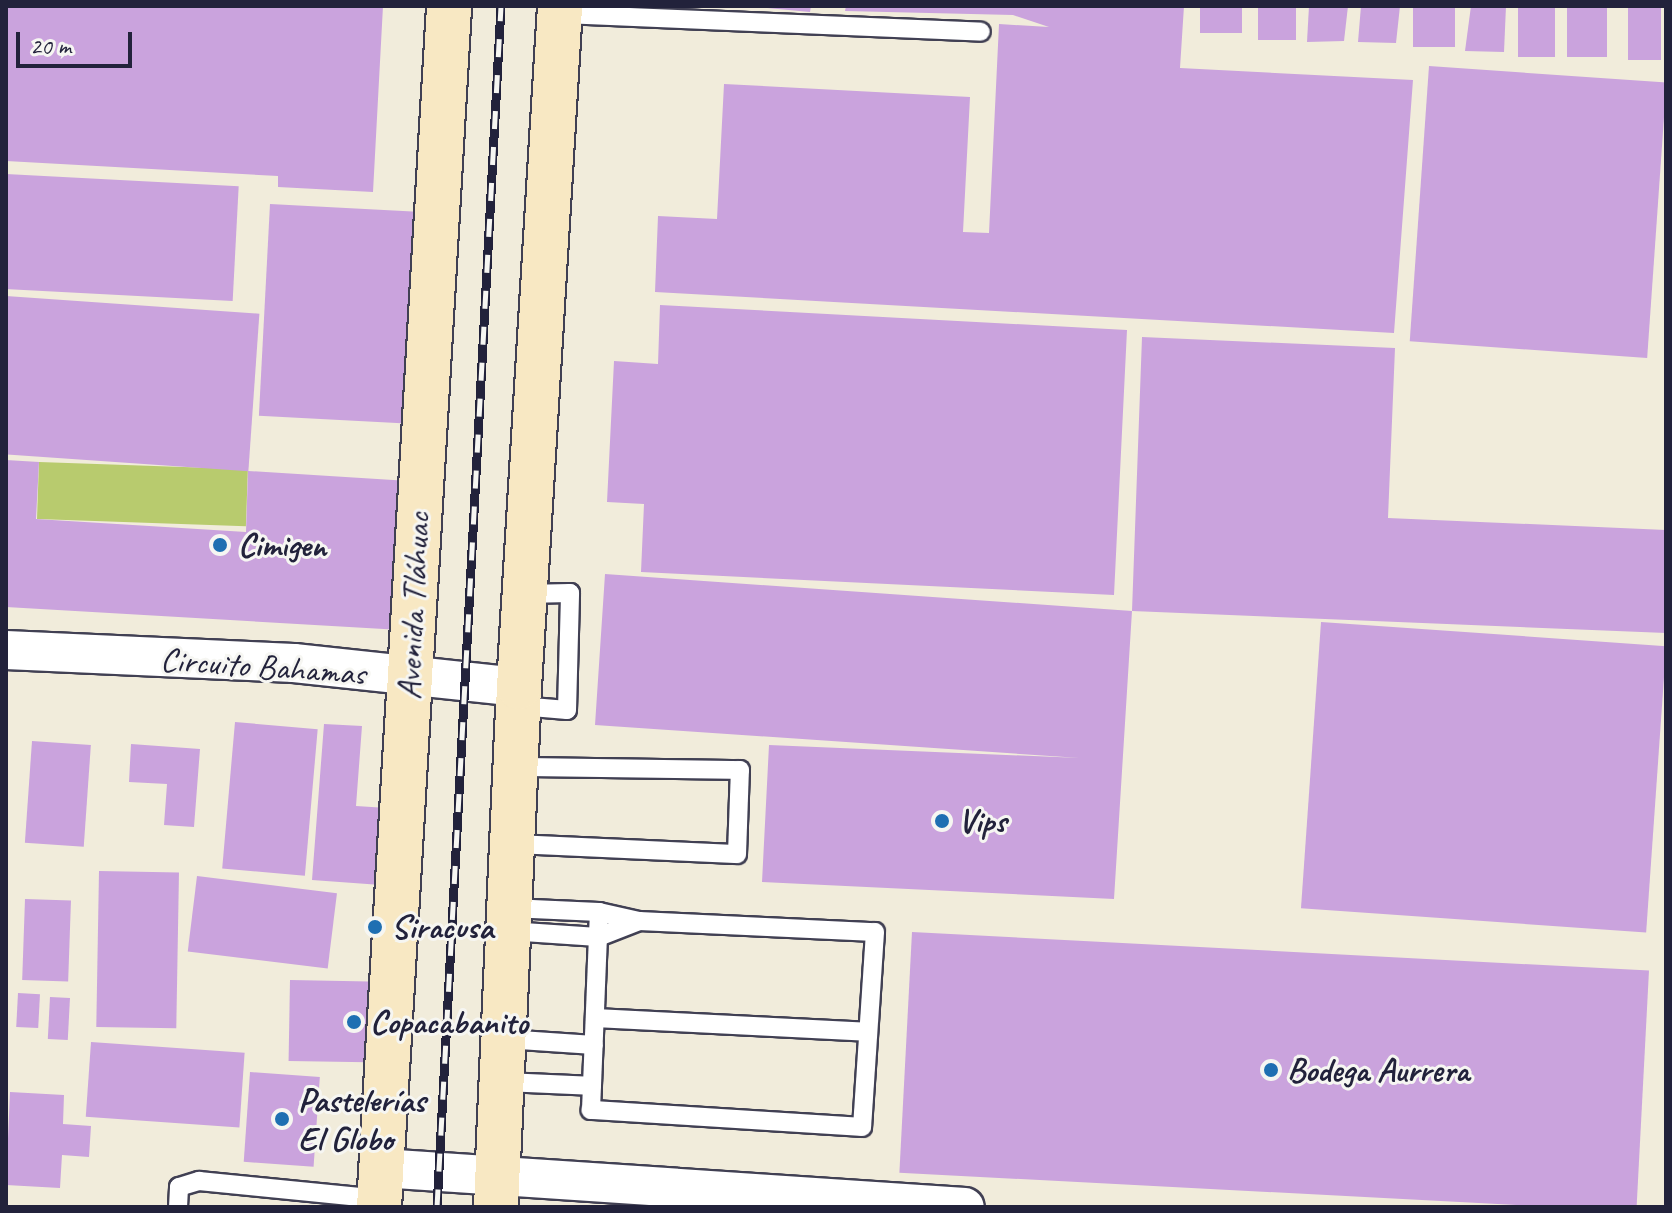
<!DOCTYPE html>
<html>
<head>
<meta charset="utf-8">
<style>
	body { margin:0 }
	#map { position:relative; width:1672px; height:1213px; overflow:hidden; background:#f1ecdb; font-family:Caveat,sans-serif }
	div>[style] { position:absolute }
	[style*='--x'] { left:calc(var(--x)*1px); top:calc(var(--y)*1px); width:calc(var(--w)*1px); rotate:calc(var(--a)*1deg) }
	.green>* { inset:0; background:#b8cb6e; transform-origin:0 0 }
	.building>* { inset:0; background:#caa3dd; transform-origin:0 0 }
	.roads { filter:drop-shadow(2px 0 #414053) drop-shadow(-2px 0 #414053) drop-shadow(0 2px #414053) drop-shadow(0 -2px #414053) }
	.lane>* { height:18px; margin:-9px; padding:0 9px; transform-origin:9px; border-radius:9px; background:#fff }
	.street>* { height:38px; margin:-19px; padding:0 19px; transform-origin:19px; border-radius:19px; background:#fff }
	.secondary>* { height:44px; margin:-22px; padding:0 22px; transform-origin:22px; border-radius:22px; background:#f8e8c3 }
	.rail>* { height:9px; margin-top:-4.5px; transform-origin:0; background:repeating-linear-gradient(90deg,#f6f6f2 0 18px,#22223b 0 36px); box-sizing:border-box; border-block:2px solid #22223b }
	.dots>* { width:22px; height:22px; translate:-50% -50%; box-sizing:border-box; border:4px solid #f6f6f2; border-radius:50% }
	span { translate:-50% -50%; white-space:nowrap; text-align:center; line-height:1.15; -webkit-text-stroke:6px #f6f6f2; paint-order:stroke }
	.poi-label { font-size:34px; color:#22223b; font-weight:700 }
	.left { translate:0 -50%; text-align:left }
	.street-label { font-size:34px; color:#22223b }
	.frame { position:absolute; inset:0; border:8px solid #22223b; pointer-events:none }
	.scale { position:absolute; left:16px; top:32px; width:116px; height:36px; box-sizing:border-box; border:4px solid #22223b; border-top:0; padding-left:10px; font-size:24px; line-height:28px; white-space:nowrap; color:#22223b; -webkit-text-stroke:6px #f6f6f2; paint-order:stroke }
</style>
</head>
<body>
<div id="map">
	<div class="green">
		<div style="left:39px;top:462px;width:209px;height:57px;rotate:2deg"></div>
	</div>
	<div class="building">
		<div style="clip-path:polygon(6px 6px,383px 6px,373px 192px,278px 187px,278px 176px,6px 161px)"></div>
		<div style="clip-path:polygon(745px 6px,811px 6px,810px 12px)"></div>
		<div style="clip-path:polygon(846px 6px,1184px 6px,1180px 68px,1413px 80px,1394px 333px,655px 292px,658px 216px,717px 219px,724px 84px,970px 97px,963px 232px,989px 233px,999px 24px,1049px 27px,1013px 15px,845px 11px)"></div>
		<div style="left:1200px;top:6px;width:42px;height:27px"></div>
		<div style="left:1258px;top:6px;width:38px;height:34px"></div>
		<div style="clip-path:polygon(1309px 6px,1348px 6px,1344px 41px,1307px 42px)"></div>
		<div style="clip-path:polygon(1361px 6px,1400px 6px,1396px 43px,1358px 42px)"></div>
		<div style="left:1413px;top:6px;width:42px;height:41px"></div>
		<div style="clip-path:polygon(1471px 6px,1506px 6px,1504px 52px,1465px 51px)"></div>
		<div style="left:1518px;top:6px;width:37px;height:51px"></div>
		<div style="left:1567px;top:6px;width:40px;height:51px"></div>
		<div style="left:1628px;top:6px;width:33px;height:54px"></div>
		<div style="left:1429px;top:66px;width:238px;height:276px;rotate:4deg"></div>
		<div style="left:6px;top:174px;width:233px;height:115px;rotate:3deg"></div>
		<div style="left:270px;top:204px;width:157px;height:212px;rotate:3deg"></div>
		<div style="left:6px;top:296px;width:254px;height:158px;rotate:4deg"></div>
		<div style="clip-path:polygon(660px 305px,1127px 330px,1114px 595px,641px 572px,644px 504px,607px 502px,614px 361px,658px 364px)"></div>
		<div style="clip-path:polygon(1142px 337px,1395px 348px,1388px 518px,1666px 530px,1666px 633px,1132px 611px,1114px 899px,762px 882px,769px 745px,1080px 758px,595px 725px,605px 574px,1132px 611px)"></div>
		<div style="clip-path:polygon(6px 460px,39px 462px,36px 519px,246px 532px,248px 471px,409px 481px,401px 630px,6px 607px)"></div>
		<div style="left:1321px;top:622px;width:346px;height:287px;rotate:4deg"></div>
		<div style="left:235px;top:722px;width:83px;height:147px;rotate:5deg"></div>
		<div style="clip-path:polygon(324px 724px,362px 726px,356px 806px,387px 808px,381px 885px,312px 880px)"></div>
		<div style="left:32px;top:741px;width:59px;height:102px;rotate:4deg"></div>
		<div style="clip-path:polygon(131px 744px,200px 749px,194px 827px,164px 825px,167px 784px,129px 782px)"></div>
		<div style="left:99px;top:871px;width:80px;height:156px;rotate:1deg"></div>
		<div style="left:197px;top:876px;width:141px;height:76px;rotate:7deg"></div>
		<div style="left:25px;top:899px;width:46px;height:81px;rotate:2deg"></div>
		<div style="left:912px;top:932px;width:738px;height:241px;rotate:3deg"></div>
		<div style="left:290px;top:980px;width:79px;height:81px;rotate:1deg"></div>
		<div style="left:18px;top:993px;width:22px;height:34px;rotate:3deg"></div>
		<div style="left:50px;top:997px;width:20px;height:42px;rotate:3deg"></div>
		<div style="left:91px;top:1042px;width:154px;height:75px;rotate:4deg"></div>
		<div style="left:250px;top:1072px;width:70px;height:90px;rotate:4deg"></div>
		<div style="clip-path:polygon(10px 1092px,64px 1095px,63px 1124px,91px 1126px,89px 1157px,62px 1155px,60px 1188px,6px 1185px)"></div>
	</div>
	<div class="roads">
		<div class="lane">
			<div style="--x:560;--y:14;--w:421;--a:2.4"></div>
			<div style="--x:520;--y:706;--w:47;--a:4.9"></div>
			<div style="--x:567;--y:710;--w:117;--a:-88.5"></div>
			<div style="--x:570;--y:593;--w:45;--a:178.7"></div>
			<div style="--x:513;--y:844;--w:224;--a:2.6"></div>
			<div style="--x:737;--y:854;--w:84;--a:-88"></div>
			<div style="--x:740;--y:770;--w:222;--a:-179.2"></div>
			<div style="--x:510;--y:908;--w:89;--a:2.6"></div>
			<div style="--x:599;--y:912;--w:41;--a:12.7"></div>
			<div style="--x:639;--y:921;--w:236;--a:2.7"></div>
			<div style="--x:875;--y:932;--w:195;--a:93.8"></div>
			<div style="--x:862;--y:1127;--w:272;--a:-176.4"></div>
			<div style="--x:591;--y:1110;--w:198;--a:-87.7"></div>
			<div style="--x:509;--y:931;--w:89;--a:3.9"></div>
			<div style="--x:598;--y:937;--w:44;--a:-21.3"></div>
			<div style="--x:595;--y:1018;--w:272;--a:2.9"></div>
			<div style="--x:505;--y:1039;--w:89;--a:3.9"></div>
			<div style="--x:502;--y:1082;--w:90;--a:2.5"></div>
			<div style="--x:178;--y:1207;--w:20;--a:-87"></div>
			<div style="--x:179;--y:1187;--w:21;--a:-17"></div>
			<div style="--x:199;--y:1181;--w:182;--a:5.7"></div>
		</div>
		<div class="street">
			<div style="--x:6;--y:650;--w:288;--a:2.6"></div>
			<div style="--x:294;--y:663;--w:226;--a:6.1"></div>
			<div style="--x:381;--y:1168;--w:585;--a:3.82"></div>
		</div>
		<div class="secondary">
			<div style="--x:379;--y:1207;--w:1203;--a:-86.66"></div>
			<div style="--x:496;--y:1207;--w:521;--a:-87.47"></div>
			<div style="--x:519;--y:687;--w:682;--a:-86.55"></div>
		</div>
	</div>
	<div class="rail">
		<div style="--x:437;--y:1207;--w:1203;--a:-86.95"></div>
	</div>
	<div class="dots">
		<div style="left:220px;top:545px;background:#1f6fb2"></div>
		<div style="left:942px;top:821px;background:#1f6fb2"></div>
		<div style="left:375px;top:927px;background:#1f6fb2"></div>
		<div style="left:354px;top:1022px;background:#1f6fb2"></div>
		<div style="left:1271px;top:1070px;background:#1f6fb2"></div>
		<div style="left:282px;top:1119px;background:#1f6fb2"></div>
	</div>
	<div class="poi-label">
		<span class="left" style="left:238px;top:545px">Cimigen</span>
		<span class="left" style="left:958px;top:821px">Vips</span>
		<span class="left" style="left:391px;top:927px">Siracusa</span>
		<span class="left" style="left:370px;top:1022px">Copacabanito</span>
		<span class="left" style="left:1287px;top:1070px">Bodega Aurrera</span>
		<span class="left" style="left:298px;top:1119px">Pastelerías<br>El Globo</span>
	</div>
	<div class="street-label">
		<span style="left:413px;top:606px;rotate:-87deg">Avenida Tláhuac</span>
		<span style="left:263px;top:666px;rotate:4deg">Circuito Bahamas</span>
	</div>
	<div class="frame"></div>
	<div class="scale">20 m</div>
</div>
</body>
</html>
